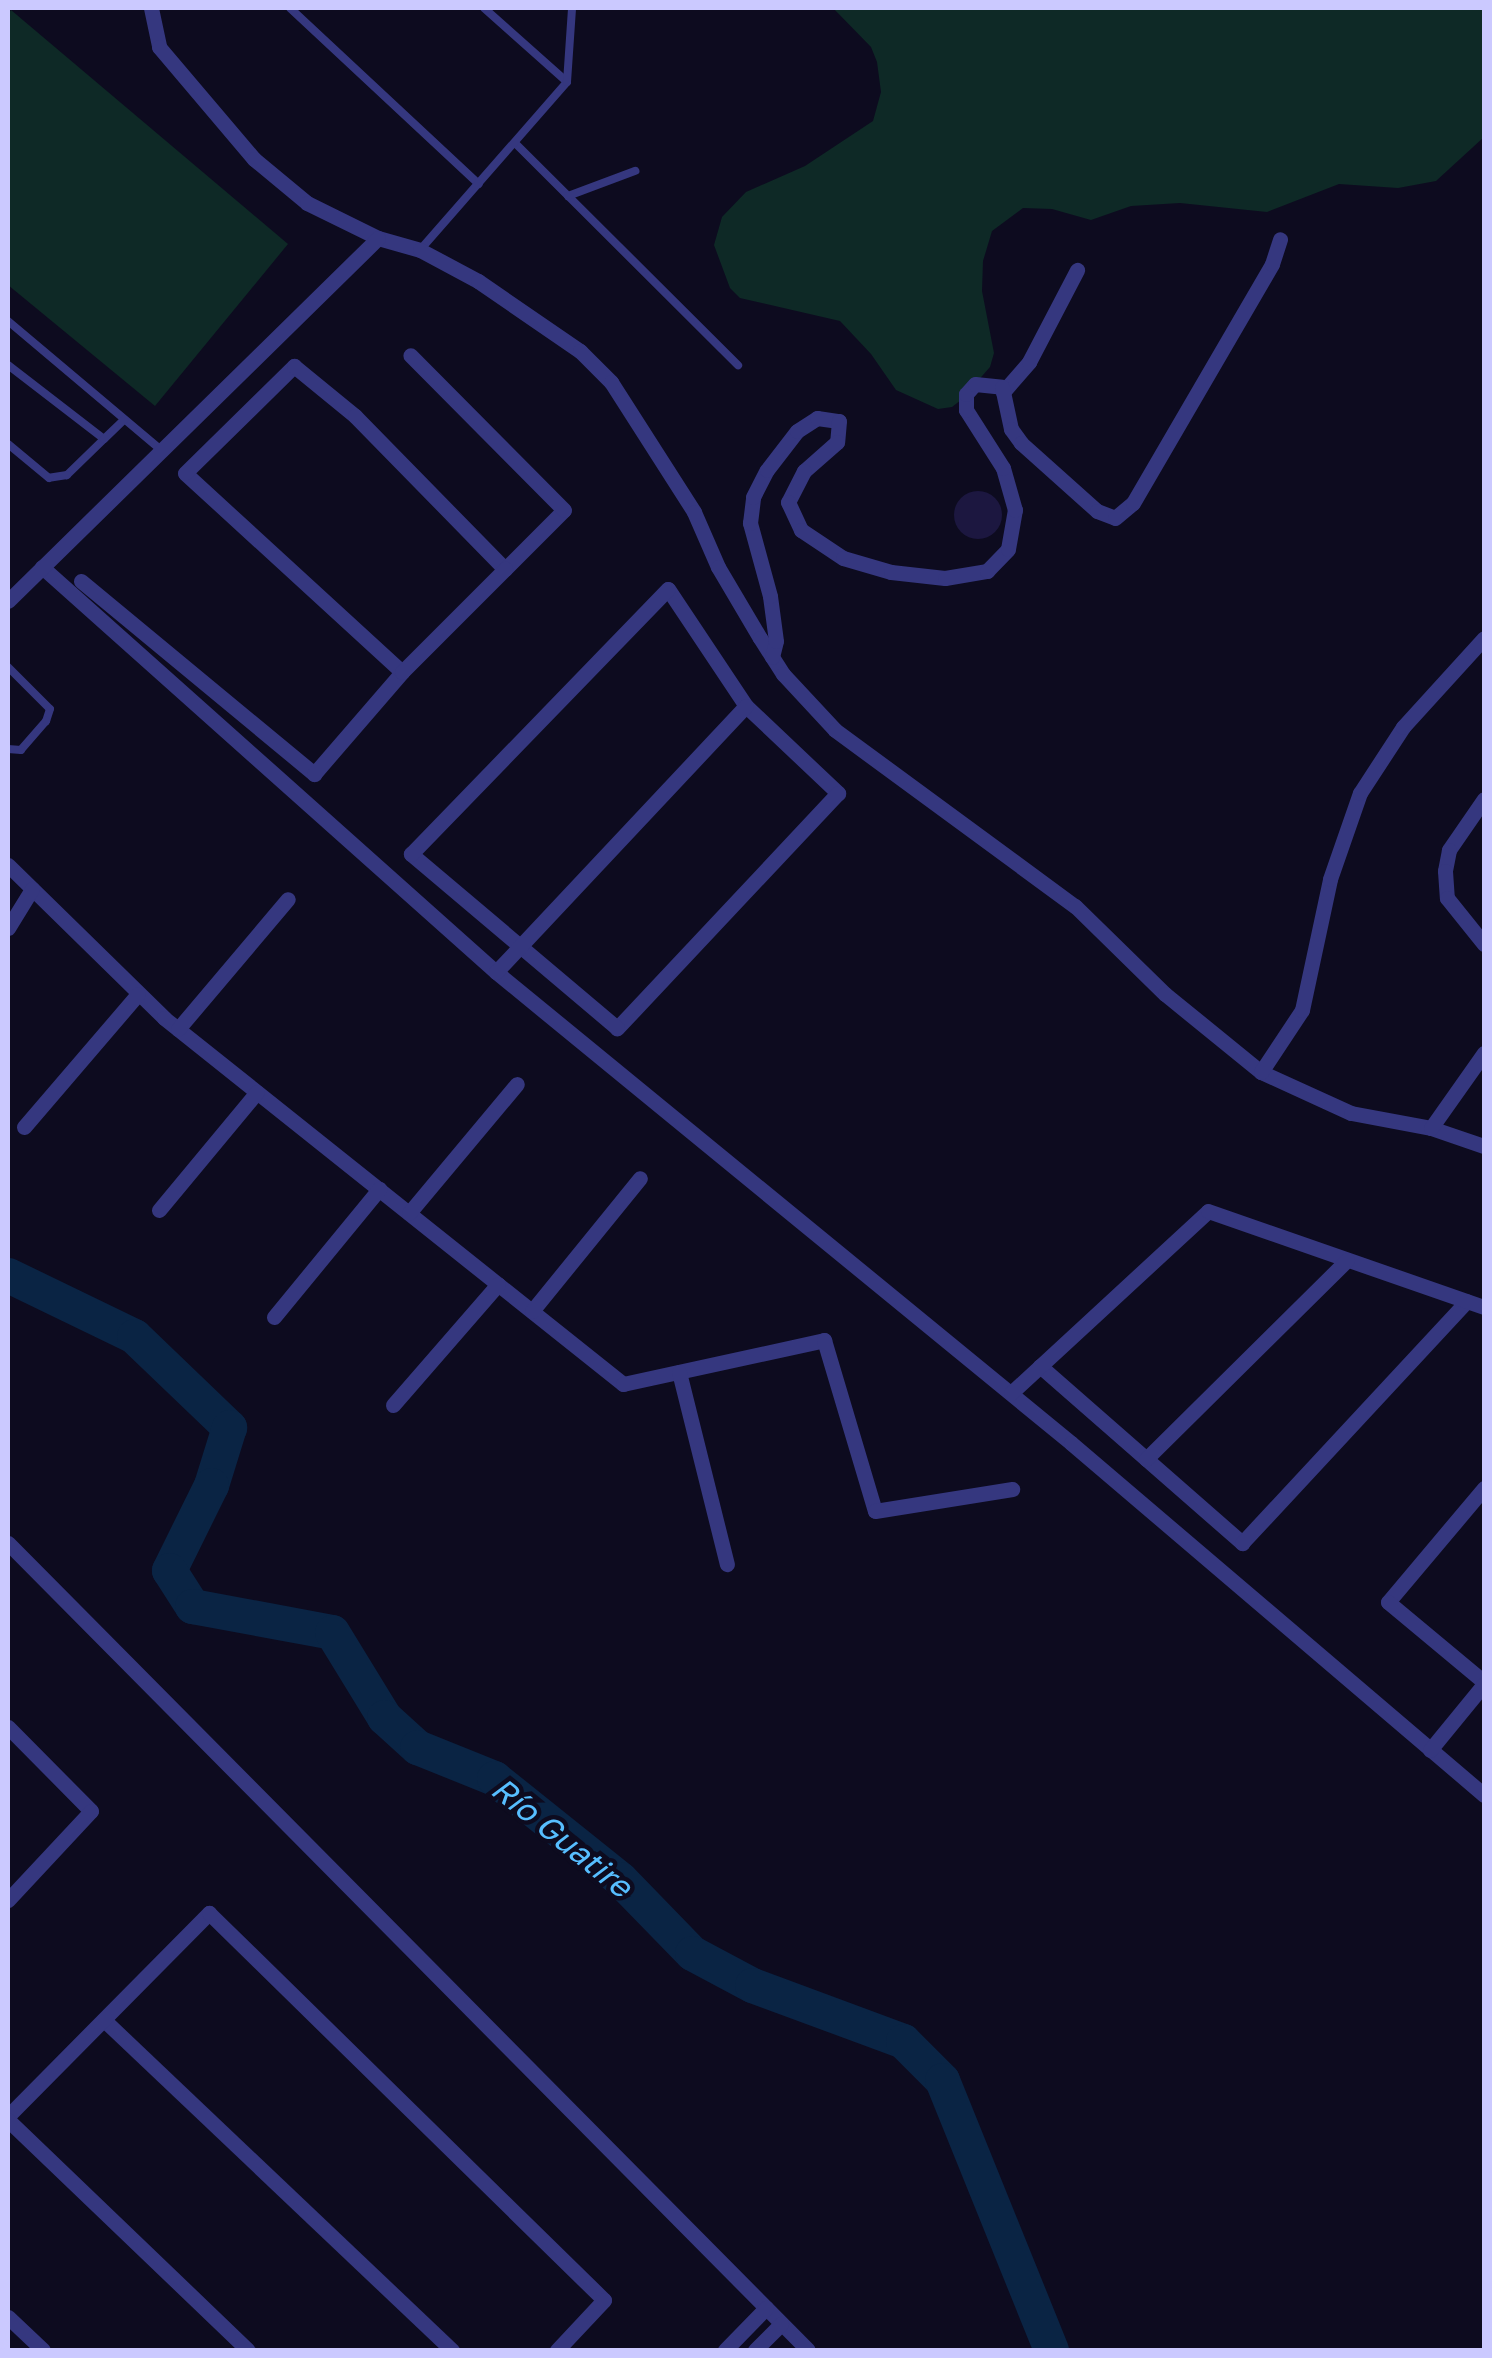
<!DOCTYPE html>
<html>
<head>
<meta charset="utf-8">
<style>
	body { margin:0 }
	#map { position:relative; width:1492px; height:2358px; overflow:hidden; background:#0d0b1f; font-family:"Golos Text",sans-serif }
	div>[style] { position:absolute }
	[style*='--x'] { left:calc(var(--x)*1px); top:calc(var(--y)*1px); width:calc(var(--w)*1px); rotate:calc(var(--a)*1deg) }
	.green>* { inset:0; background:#0e2926 }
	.river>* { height:35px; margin:-17.5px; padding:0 17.5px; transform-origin:17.5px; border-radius:17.5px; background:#0a2444 }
	.building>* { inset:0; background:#1c1740 }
	.round { border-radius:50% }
	.lane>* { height:8px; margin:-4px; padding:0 4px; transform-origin:4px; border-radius:4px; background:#35377f }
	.street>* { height:15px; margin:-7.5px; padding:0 7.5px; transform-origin:7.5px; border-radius:7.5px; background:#35377f }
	span { translate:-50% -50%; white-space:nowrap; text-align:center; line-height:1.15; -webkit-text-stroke:9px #0d0b1f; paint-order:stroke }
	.water-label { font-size:32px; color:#57beff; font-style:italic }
	.frame { position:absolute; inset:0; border:10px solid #cbc9ff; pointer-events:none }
</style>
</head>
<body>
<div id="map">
	<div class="green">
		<div style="clip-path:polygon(833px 8px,1484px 8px,1484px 137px,1436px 181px,1398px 188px,1339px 184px,1267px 212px,1180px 203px,1131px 206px,1091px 220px,1052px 209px,1023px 208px,992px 231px,983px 261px,982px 291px,994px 353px,990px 367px,961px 400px,952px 407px,938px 409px,896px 390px,871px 354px,840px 321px,740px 298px,730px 288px,714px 245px,722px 217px,746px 192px,805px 166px,873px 121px,881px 92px,877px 62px,871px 47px)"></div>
		<div style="clip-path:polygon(11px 10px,288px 244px,155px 406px,8px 285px,8px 15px)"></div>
	</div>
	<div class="river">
		<div style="--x:8;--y:1275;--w:140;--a:25.8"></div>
		<div style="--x:134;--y:1336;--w:132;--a:43.8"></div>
		<div style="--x:229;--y:1427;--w:61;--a:107.2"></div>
		<div style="--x:211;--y:1485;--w:95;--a:116.3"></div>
		<div style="--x:169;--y:1570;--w:43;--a:57.4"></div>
		<div style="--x:192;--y:1606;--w:142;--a:10.5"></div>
		<div style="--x:332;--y:1632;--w:100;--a:58.5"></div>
		<div style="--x:384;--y:1717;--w:45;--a:42.3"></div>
		<div style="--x:417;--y:1747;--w:83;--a:21.9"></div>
		<div style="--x:494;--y:1778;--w:161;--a:38.7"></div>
		<div style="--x:620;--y:1879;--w:103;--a:45.8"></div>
		<div style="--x:692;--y:1953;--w:68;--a:28.1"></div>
		<div style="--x:752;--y:1985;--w:161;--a:20.3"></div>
		<div style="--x:903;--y:2041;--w:55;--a:45"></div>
		<div style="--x:942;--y:2080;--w:291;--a:68"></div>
	</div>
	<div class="building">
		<div class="round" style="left:954px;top:491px;width:48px;height:48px"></div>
	</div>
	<div class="lane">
		<div style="--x:290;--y:8;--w:258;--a:43"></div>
		<div style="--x:484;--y:8;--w:111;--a:41.7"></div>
		<div style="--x:515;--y:143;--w:315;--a:44.9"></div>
		<div style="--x:568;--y:196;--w:72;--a:-20.5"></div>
		<div style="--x:420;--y:250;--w:223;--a:-48.8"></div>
		<div style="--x:567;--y:82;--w:74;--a:-86.1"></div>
		<div style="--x:8;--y:321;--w:200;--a:40.1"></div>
		<div style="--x:8;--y:365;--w:121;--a:37.6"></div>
		<div style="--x:104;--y:439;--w:52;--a:135.8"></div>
		<div style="--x:67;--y:475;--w:18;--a:171"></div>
		<div style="--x:49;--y:478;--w:53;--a:-140.3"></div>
		<div style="--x:104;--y:439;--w:28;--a:-44"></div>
		<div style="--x:8;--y:667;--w:59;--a:45"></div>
		<div style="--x:50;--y:709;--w:13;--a:108"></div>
		<div style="--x:46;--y:721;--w:38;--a:131"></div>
		<div style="--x:21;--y:750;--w:13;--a:-176"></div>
	</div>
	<div class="street">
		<div style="--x:151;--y:8;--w:40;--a:78"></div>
		<div style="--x:159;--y:47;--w:147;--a:49.7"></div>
		<div style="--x:254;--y:159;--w:69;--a:39.7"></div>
		<div style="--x:307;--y:203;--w:79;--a:26.2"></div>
		<div style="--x:378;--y:238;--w:44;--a:15.9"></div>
		<div style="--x:420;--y:250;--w:66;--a:28.1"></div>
		<div style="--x:478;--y:281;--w:124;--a:34.5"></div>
		<div style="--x:580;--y:351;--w:44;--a:45"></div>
		<div style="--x:611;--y:382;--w:154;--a:57.4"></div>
		<div style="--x:694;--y:512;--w:60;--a:66.4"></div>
		<div style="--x:718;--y:567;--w:82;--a:59.4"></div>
		<div style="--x:760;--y:638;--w:43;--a:57.4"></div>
		<div style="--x:783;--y:674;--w:76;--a:47.1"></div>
		<div style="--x:835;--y:730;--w:298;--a:36.3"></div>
		<div style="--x:1075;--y:906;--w:126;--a:44.4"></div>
		<div style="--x:1165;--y:994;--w:124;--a:39.1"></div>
		<div style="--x:1261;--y:1072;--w:99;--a:24.5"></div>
		<div style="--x:1351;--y:1113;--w:81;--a:10.6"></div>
		<div style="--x:1431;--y:1128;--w:56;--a:18.8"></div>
		<div style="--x:1003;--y:392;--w:40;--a:-49"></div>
		<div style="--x:1029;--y:362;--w:104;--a:-62.4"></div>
		<div style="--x:42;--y:567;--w:608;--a:41.74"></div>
		<div style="--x:496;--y:972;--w:743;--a:39.32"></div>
		<div style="--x:1071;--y:1443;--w:543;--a:40.44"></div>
		<div style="--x:81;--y:581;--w:303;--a:39.6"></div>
		<div style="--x:314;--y:774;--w:135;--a:-49.2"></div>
		<div style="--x:402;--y:672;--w:294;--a:-137.5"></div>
		<div style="--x:185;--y:473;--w:153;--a:-44.5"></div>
		<div style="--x:294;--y:366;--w:79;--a:39.3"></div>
		<div style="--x:355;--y:416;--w:214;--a:45.6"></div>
		<div style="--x:505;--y:569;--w:83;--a:-45"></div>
		<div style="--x:564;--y:510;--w:218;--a:-134.8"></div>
		<div style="--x:668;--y:589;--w:141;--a:56.3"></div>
		<div style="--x:746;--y:706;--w:127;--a:43.4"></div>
		<div style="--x:838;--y:793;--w:323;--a:133.2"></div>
		<div style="--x:617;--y:1028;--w:270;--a:-139.8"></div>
		<div style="--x:411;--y:854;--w:369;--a:-45.9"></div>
		<div style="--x:8;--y:601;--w:518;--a:-44.45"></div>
		<div style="--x:772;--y:657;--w:16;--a:-76"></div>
		<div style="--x:776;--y:641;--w:45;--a:-97.6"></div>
		<div style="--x:770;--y:596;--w:76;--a:-105.3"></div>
		<div style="--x:750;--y:523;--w:26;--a:-83"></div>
		<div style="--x:753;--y:497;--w:30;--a:-63"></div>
		<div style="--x:767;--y:470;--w:49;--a:-52.4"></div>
		<div style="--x:797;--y:431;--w:24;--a:-33"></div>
		<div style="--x:817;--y:418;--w:22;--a:8"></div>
		<div style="--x:839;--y:421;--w:21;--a:95"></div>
		<div style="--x:837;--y:442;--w:44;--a:138.7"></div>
		<div style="--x:804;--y:471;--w:35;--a:117"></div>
		<div style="--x:788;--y:502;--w:31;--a:65"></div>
		<div style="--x:801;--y:530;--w:50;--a:33.7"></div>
		<div style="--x:843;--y:558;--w:50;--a:16.3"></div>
		<div style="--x:891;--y:572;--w:54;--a:6.3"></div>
		<div style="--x:945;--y:578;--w:43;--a:-9.5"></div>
		<div style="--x:987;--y:571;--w:30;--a:-46"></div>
		<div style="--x:1008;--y:549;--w:40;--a:-80"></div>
		<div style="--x:1015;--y:510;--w:44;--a:-105.9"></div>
		<div style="--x:1003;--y:468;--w:69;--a:-122.5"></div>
		<div style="--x:966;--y:410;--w:16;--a:-90"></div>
		<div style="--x:966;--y:394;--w:13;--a:-48"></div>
		<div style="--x:975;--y:384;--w:27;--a:6"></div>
		<div style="--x:1002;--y:387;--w:43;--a:77.9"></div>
		<div style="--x:1011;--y:429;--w:17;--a:54"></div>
		<div style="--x:1021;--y:443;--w:102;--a:41.8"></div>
		<div style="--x:1097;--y:511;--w:19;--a:21"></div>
		<div style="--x:1115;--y:518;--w:23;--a:-40"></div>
		<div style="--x:1133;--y:503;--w:276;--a:-59.8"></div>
		<div style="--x:1272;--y:264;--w:26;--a:-72"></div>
		<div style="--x:402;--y:672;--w:146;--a:-45"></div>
		<div style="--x:1484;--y:799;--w:62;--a:124.5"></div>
		<div style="--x:1449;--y:850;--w:21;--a:101"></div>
		<div style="--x:1445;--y:871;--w:27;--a:86"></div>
		<div style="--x:1447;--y:898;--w:59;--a:51.2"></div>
		<div style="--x:8;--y:865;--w:219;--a:44.4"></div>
		<div style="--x:164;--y:1018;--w:587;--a:38.57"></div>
		<div style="--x:623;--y:1384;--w:206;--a:-12.3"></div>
		<div style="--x:824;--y:1340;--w:178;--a:73.4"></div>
		<div style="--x:875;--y:1511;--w:139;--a:-9.1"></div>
		<div style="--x:8;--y:928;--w:46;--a:-58.4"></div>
		<div style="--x:496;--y:972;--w:365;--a:-46.8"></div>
		<div style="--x:178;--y:1029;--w:170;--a:-49.8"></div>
		<div style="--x:1261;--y:1072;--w:74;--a:-56.5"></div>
		<div style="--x:1302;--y:1010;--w:134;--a:-77.9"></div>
		<div style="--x:1330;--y:879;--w:91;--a:-70.8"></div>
		<div style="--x:1360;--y:793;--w:79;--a:-56.9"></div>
		<div style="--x:1403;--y:727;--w:120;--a:-47.7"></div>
		<div style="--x:24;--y:1127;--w:175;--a:-49.4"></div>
		<div style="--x:1431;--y:1128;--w:92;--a:-54.8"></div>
		<div style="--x:159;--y:1210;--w:153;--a:-50.3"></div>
		<div style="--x:409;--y:1213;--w:168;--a:-50.1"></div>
		<div style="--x:532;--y:1311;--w:171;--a:-50.9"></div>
		<div style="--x:274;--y:1317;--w:166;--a:-50.6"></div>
		<div style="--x:1040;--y:1366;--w:269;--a:41.2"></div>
		<div style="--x:1242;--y:1543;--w:330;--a:-47.1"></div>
		<div style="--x:679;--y:1372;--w:198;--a:76"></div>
		<div style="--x:1011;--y:1393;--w:268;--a:-42.7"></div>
		<div style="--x:1208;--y:1211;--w:292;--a:19.2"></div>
		<div style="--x:393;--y:1405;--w:160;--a:-49"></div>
		<div style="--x:1146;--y:1459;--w:283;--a:-44.7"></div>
		<div style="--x:1484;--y:1488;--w:149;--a:130.1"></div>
		<div style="--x:1388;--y:1602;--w:125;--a:39.8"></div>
		<div style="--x:8;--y:1543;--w:1136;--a:45.25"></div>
		<div style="--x:8;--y:1727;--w:118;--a:45.3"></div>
		<div style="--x:91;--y:1811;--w:122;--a:133"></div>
		<div style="--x:1430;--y:1750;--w:85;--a:-50.7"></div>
		<div style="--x:104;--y:2020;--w:480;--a:43.5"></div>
		<div style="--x:8;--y:2116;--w:286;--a:-45.3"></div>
		<div style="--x:209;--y:1913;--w:553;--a:44.41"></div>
		<div style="--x:604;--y:2300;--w:69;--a:133.2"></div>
		<div style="--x:8;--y:2120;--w:332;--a:43.8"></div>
		<div style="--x:8;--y:2317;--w:48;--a:43.3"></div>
		<div style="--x:725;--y:2350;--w:59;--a:-45.7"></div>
		<div style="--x:755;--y:2350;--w:37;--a:-45"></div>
	</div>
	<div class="water-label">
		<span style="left:562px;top:1837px;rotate:39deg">Río Guatire</span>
	</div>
	<div class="frame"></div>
</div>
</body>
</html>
